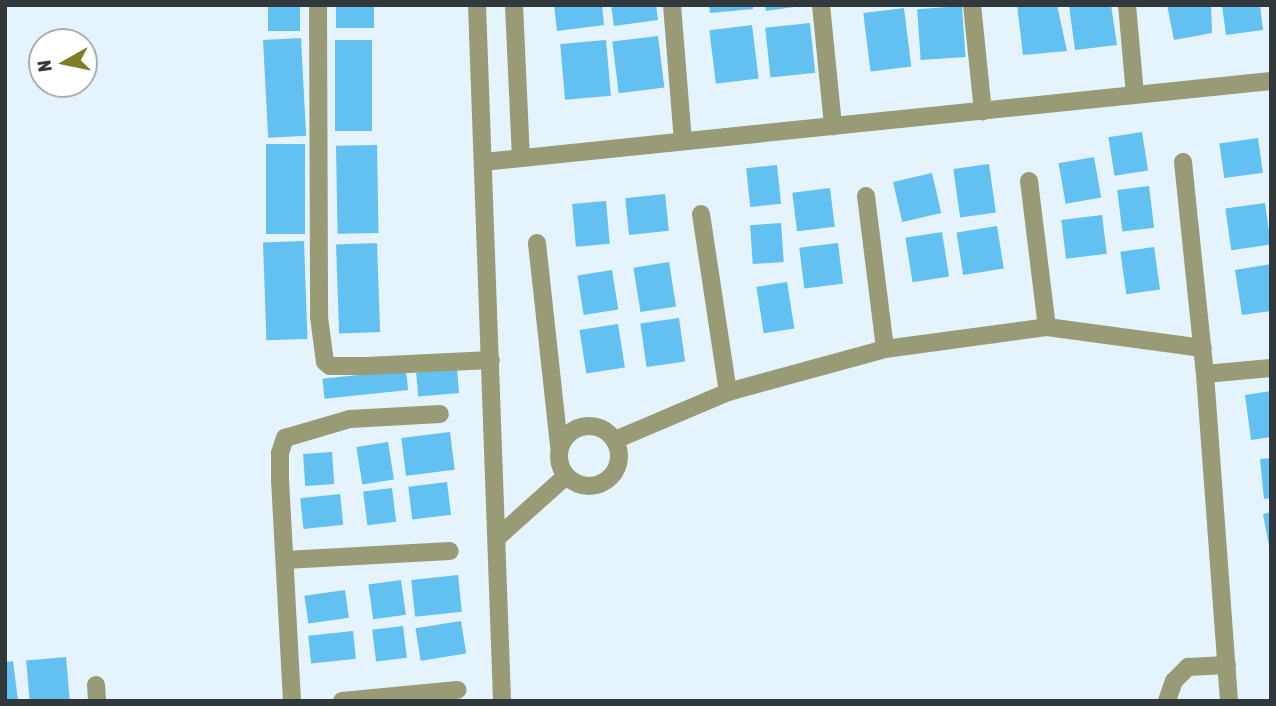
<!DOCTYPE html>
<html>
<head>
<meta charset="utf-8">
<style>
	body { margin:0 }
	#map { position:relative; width:1276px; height:706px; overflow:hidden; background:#e4f3fc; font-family:"Asap Condensed",sans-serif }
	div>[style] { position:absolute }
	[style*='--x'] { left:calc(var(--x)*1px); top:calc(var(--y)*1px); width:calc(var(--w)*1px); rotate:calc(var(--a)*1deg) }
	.building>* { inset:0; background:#62c1f0; transform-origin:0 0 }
	.minor>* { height:18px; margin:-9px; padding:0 9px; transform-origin:9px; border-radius:9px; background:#999b77 }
	.minor>.ring { margin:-9px; padding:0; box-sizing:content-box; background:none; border:18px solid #999b77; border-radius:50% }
	span { translate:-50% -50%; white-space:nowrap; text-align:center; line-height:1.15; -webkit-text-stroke:6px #fff; paint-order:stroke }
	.frame { position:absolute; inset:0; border:7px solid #30383c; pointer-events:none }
	.north { position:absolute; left:28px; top:28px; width:70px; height:70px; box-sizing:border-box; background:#fff; border:2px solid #acafb1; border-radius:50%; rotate:261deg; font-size:19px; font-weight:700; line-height:28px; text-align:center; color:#30383c }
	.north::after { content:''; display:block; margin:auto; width:24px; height:32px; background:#7d7e26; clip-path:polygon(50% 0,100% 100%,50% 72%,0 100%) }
</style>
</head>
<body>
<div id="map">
	<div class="building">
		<div style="left:268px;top:5px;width:32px;height:26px"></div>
		<div style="left:336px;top:5px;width:38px;height:23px"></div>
		<div style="clip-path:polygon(554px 5px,602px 5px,604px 25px,557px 31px)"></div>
		<div style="clip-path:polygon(611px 5px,656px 5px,658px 20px,614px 26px)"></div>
		<div style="clip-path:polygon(709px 5px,753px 5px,753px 9px,710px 13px)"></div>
		<div style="clip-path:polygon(765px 5px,794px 5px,794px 7px,766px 11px)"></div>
		<div style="clip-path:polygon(1017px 5px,1057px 5px,1067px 51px,1023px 55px)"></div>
		<div style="clip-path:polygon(1069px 5px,1111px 5px,1117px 45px,1075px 50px)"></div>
		<div style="clip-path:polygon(1167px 5px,1211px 5px,1212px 33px,1174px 40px)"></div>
		<div style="clip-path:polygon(1222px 5px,1260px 5px,1263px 30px,1226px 35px)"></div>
		<div style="left:962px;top:6px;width:51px;height:45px;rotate:86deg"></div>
		<div style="left:904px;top:8px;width:59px;height:41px;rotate:83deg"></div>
		<div style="left:810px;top:23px;width:50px;height:45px;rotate:84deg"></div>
		<div style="left:752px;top:25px;width:54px;height:43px;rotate:83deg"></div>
		<div style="left:658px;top:36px;width:52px;height:46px;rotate:83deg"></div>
		<div style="left:301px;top:38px;width:98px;height:38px;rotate:87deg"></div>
		<div style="left:335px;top:40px;width:37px;height:91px"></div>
		<div style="left:606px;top:40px;width:56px;height:46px;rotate:85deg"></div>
		<div style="left:1142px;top:132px;width:39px;height:34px;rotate:81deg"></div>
		<div style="left:1258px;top:138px;width:35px;height:39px;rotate:82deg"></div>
		<div style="left:266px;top:144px;width:39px;height:90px"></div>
		<div style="left:377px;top:145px;width:88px;height:41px;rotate:89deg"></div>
		<div style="left:1094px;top:157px;width:41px;height:36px;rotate:80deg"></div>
		<div style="left:989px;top:164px;width:49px;height:36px;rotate:82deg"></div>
		<div style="left:777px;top:165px;width:39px;height:31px;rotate:84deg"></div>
		<div style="left:932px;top:173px;width:41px;height:40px;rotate:77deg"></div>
		<div style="left:1149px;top:186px;width:42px;height:32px;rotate:83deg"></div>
		<div style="left:830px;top:188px;width:39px;height:38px;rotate:83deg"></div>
		<div style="left:665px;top:194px;width:37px;height:40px;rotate:84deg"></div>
		<div style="left:606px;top:201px;width:43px;height:34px;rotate:85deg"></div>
		<div style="left:1265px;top:203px;width:42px;height:40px;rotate:82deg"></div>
		<div style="left:1102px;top:215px;width:39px;height:41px;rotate:83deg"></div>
		<div style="left:781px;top:223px;width:39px;height:31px;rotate:86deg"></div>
		<div style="left:997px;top:226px;width:43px;height:41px;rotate:81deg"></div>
		<div style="left:942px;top:232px;width:45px;height:37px;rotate:81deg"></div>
		<div style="left:304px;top:241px;width:98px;height:41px;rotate:88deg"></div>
		<div style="left:377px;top:243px;width:89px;height:41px;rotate:88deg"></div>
		<div style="left:838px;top:243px;width:41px;height:39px;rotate:83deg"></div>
		<div style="left:1154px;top:247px;width:43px;height:34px;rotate:82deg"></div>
		<div style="left:669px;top:262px;width:45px;height:36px;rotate:81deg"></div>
		<div style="clip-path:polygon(1271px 264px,1271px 311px,1242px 315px,1235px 270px)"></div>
		<div style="left:612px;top:270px;width:40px;height:35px;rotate:81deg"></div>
		<div style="left:787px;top:282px;width:47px;height:31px;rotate:81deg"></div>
		<div style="left:679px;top:318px;width:44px;height:39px;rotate:82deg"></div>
		<div style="left:618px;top:324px;width:44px;height:39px;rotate:81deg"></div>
		<div style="left:457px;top:369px;width:24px;height:41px;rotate:85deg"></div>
		<div style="left:406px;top:370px;width:20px;height:84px;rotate:84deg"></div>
		<div style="clip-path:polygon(1271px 391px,1271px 437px,1251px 440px,1245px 395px)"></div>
		<div style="left:450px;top:432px;width:38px;height:49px;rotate:83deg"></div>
		<div style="left:388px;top:442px;width:38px;height:32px;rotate:81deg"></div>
		<div style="left:332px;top:452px;width:32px;height:29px;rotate:86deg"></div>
		<div style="clip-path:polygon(1271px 458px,1271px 498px,1264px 499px,1260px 459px)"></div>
		<div style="left:447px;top:482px;width:33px;height:39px;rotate:83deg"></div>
		<div style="left:392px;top:488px;width:34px;height:29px;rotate:83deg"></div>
		<div style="left:340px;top:494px;width:31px;height:40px;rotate:84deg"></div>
		<div style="clip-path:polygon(1271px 512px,1271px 546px,1269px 546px,1263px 514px)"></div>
		<div style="left:458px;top:575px;width:37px;height:47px;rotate:84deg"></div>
		<div style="left:401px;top:580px;width:35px;height:33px;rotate:82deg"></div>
		<div style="left:345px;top:590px;width:28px;height:41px;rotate:82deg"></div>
		<div style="left:461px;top:621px;width:33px;height:46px;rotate:81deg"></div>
		<div style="left:403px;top:626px;width:32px;height:31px;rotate:83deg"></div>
		<div style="left:353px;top:631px;width:28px;height:45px;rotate:84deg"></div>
		<div style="left:66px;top:657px;width:44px;height:40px;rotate:85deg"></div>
		<div style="clip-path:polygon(13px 661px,18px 701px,5px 701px,5px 662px)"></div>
	</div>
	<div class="minor">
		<div style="--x:318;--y:5;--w:312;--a:89.8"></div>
		<div style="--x:319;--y:317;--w:45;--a:82.4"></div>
		<div style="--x:325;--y:362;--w:6;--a:39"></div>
		<div style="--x:330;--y:366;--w:36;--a:0"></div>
		<div style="--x:366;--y:366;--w:125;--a:-2.7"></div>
		<div style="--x:477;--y:5;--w:696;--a:87.94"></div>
		<div style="--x:514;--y:5;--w:153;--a:87.4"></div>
		<div style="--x:672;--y:5;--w:136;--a:85.4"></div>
		<div style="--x:821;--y:5;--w:122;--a:84.3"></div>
		<div style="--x:972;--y:5;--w:107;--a:84.1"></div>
		<div style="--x:1127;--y:5;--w:90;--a:84.9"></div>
		<div style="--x:483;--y:162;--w:792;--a:-5.87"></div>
		<div style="--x:1183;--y:162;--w:213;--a:84.1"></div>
		<div style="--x:1205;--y:374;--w:328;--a:85.8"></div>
		<div style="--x:1029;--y:181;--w:147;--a:83"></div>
		<div style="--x:866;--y:196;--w:154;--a:82.9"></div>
		<div style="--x:701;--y:214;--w:180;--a:81.4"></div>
		<div style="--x:537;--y:243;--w:205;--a:83.8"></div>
		<div style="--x:1205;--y:374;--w:66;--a:-5.2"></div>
		<div class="ring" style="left:559px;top:426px;width:42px;height:42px"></div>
		<div style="--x:615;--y:440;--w:123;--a:-23"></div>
		<div style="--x:728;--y:392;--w:163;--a:-15.3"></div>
		<div style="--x:885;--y:349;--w:163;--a:-7.7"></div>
		<div style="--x:1047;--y:327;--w:157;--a:7.7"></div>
		<div style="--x:498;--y:537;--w:91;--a:-41.9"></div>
		<div style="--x:285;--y:560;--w:165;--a:-3.1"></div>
		<div style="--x:96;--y:685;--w:16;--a:86"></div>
		<div style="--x:292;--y:701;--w:221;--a:-93.1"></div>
		<div style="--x:280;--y:480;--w:27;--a:-90"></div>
		<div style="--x:280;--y:453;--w:16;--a:-72"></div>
		<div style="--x:285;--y:438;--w:68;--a:-16.3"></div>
		<div style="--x:350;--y:419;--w:90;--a:-3.2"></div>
		<div style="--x:342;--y:701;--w:116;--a:-5.5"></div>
		<div style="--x:1167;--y:701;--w:21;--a:-71"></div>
		<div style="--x:1174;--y:681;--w:20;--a:-45"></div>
		<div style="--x:1188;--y:667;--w:39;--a:-3"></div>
	</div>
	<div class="frame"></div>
	<div class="north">N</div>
</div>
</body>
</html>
